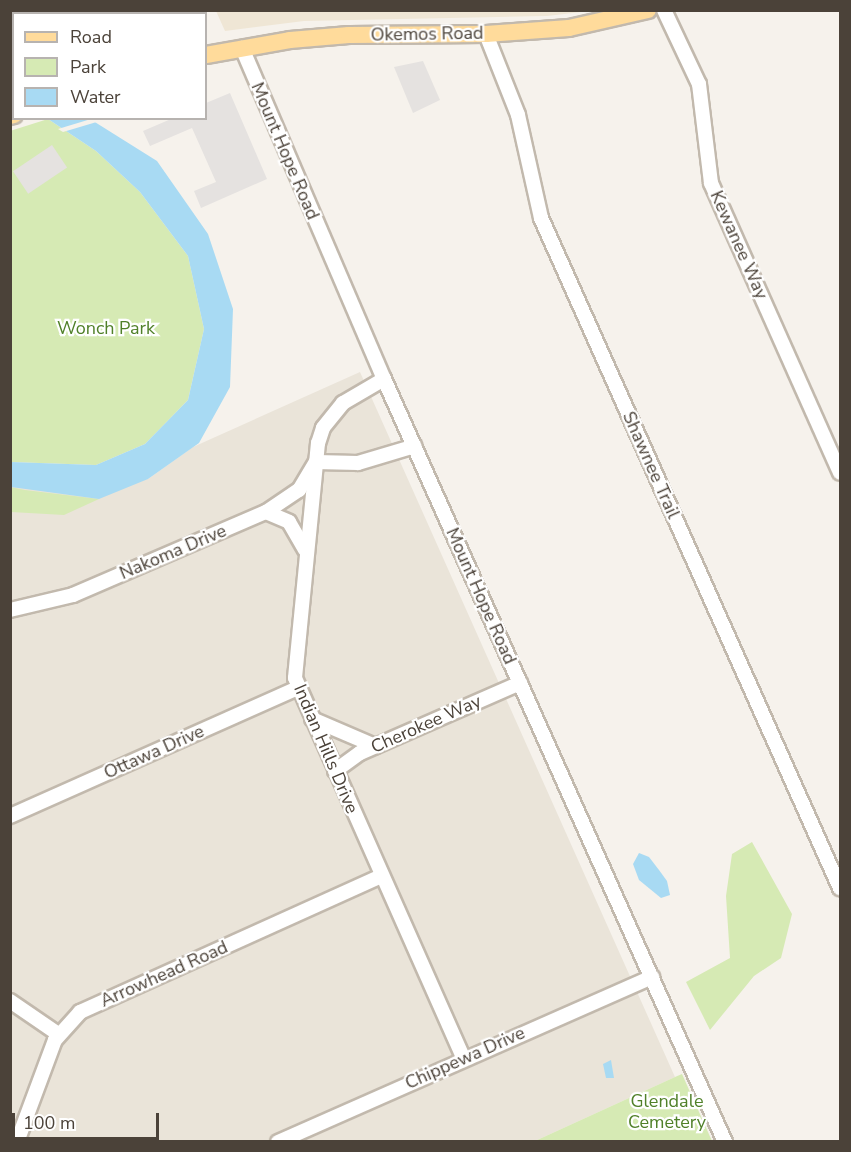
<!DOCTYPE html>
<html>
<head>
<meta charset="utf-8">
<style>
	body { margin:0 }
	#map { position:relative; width:851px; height:1152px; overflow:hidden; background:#f6f2ec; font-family:"Nunito Sans",sans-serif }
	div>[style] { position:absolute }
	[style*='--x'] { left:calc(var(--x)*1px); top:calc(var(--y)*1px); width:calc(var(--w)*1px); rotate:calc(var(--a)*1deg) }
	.residential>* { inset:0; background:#eae4d9 }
	.education>* { inset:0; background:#efe6d5 }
	.green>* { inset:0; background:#d6eab4 }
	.parking>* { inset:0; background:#e5e2e0; transform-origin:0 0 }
	.water>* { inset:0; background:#a8daf3 }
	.pier>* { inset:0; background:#f6f2ec }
	.roads { filter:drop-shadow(2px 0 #c2b9ad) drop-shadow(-2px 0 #c2b9ad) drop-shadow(0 2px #c2b9ad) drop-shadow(0 -2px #c2b9ad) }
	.minor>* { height:14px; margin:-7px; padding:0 7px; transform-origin:7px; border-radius:7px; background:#fff }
	.major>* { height:16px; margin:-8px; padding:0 8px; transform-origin:8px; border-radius:8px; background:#ffdb9b }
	span { translate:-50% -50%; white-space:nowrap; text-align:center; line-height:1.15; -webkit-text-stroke:4.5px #fff; paint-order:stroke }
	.street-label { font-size:18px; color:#4b4239 }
	.park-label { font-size:18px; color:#508029 }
	.frame { position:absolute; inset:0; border:12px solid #4b4239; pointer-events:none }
	.legend { position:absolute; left:12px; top:12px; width:195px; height:108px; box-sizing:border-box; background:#fff; border:2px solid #b7b3b0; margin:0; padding:8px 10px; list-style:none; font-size:18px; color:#4b4239 }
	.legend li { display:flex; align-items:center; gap:12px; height:30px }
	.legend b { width:30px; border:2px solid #b7b3b0 }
	.scale { position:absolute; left:12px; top:1113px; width:147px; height:27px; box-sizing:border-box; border:3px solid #4b4239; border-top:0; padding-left:8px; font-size:18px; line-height:21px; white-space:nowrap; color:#4b4239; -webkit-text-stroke:4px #fff; paint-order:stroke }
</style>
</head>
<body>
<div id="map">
	<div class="residential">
		<div style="clip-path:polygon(360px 372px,675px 1077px,535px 1141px,11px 1141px,10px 487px,148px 479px,193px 447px)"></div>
	</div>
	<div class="education">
		<div style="clip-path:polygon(216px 11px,590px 11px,547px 16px,304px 21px,225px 31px)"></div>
	</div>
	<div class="green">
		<div style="clip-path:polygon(48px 119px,96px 151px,140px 192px,188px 256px,204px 329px,188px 400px,145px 444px,96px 465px,11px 462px,10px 131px)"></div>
		<div style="clip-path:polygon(10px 487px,25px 490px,99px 499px,64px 515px,11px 512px)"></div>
		<div style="clip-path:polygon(752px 842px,792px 914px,781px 958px,754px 976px,710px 1030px,686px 982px,730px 958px,726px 896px,732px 854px)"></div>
		<div style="clip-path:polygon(682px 1074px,712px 1141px,535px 1141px,675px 1077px)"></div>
	</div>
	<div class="parking">
		<div style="clip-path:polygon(423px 61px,440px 100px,413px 113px,394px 67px)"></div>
		<div style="clip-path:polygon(230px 93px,267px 179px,201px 208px,194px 191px,216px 182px,192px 128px,150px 146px,143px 131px,171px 119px,206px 118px,206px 103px)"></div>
		<div style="left:52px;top:145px;width:27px;height:47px;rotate:56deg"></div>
	</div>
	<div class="water">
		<div style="clip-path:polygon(48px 119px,90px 119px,157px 161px,208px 234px,233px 309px,230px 387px,199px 443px,148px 479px,99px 499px,11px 487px,11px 462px,96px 465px,145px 444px,188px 400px,204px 329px,188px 256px,140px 192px,96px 151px)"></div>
		<div style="clip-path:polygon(639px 853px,649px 857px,659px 870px,667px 881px,670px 895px,661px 898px,639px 880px,633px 864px)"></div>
		<div style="clip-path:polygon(611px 1060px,614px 1078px,606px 1078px,603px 1064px)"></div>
	</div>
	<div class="pier">
		<div style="clip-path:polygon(91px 119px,100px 121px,63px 132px,58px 129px)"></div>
	</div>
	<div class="roads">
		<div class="minor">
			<div style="--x:664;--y:10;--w:82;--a:64.7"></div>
			<div style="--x:699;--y:84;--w:100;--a:83.1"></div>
			<div style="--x:711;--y:183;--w:317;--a:66"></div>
			<div style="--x:486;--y:34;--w:87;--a:68.4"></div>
			<div style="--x:518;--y:115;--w:106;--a:77.4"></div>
			<div style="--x:541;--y:218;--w:734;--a:65.95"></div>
			<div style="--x:242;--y:48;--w:360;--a:66.8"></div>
			<div style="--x:384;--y:379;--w:836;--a:65.92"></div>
			<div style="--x:384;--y:379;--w:48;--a:149.7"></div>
			<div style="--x:343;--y:403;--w:32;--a:129"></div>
			<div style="--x:323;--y:428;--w:16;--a:108"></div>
			<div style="--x:318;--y:443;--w:236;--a:95.6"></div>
			<div style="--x:295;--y:678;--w:415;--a:66.1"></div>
			<div style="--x:266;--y:512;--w:25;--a:23"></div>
			<div style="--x:289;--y:522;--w:32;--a:60"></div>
			<div style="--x:10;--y:610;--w:65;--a:-13.4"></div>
			<div style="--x:73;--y:595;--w:210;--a:-23.3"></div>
			<div style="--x:266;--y:512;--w:40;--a:-34"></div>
			<div style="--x:299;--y:490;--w:33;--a:-59"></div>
			<div style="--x:316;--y:462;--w:42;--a:1.4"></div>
			<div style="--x:358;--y:463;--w:59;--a:-16.6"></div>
			<div style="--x:312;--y:719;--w:69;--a:23.2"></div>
			<div style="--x:335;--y:771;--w:31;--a:-36"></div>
			<div style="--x:360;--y:753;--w:175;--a:-23.6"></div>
			<div style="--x:10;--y:816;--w:315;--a:-24"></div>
			<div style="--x:10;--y:1001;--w:58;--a:34.5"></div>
			<div style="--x:17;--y:1142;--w:109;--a:-69.6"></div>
			<div style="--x:55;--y:1040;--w:38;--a:-48"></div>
			<div style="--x:80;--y:1012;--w:330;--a:-24.3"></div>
			<div style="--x:278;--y:1142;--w:409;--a:-23.8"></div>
		</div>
		<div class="major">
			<div style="--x:206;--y:55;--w:85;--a:-10.1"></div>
			<div style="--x:290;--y:40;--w:59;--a:-4.8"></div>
			<div style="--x:349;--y:35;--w:137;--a:-0.4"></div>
			<div style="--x:486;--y:34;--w:83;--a:-4.1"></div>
			<div style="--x:569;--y:28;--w:81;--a:-12.8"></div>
			<div style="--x:10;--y:116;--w:4;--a:-14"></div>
		</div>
	</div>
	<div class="street-label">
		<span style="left:427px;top:34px;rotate:-1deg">Okemos Road</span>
		<span style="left:285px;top:151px;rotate:67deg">Mount Hope Road</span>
		<span style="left:739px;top:245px;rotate:66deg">Kewanee Way</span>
		<span style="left:651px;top:465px;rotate:66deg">Shawnee Trail</span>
		<span style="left:173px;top:552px;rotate:-23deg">Nakoma Drive</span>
		<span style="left:481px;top:596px;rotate:66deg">Mount Hope Road</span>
		<span style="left:426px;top:724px;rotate:-24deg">Cherokee Way</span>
		<span style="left:326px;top:749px;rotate:67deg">Indian Hills Drive</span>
		<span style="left:154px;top:752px;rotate:-24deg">Ottawa Drive</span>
		<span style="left:164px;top:974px;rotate:-24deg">Arrowhead Road</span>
		<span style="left:465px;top:1058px;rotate:-24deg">Chippewa Drive</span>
	</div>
	<div class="park-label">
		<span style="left:106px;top:328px">Wonch Park</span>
		<span style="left:667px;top:1112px">Glendale<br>Cemetery</span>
	</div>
	<div class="frame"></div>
	<ul class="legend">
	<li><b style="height:8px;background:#ffdb9b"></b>Road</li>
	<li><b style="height:16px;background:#d6eab4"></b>Park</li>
	<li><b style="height:16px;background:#a8daf3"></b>Water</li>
	</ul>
	<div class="scale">100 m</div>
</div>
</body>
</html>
